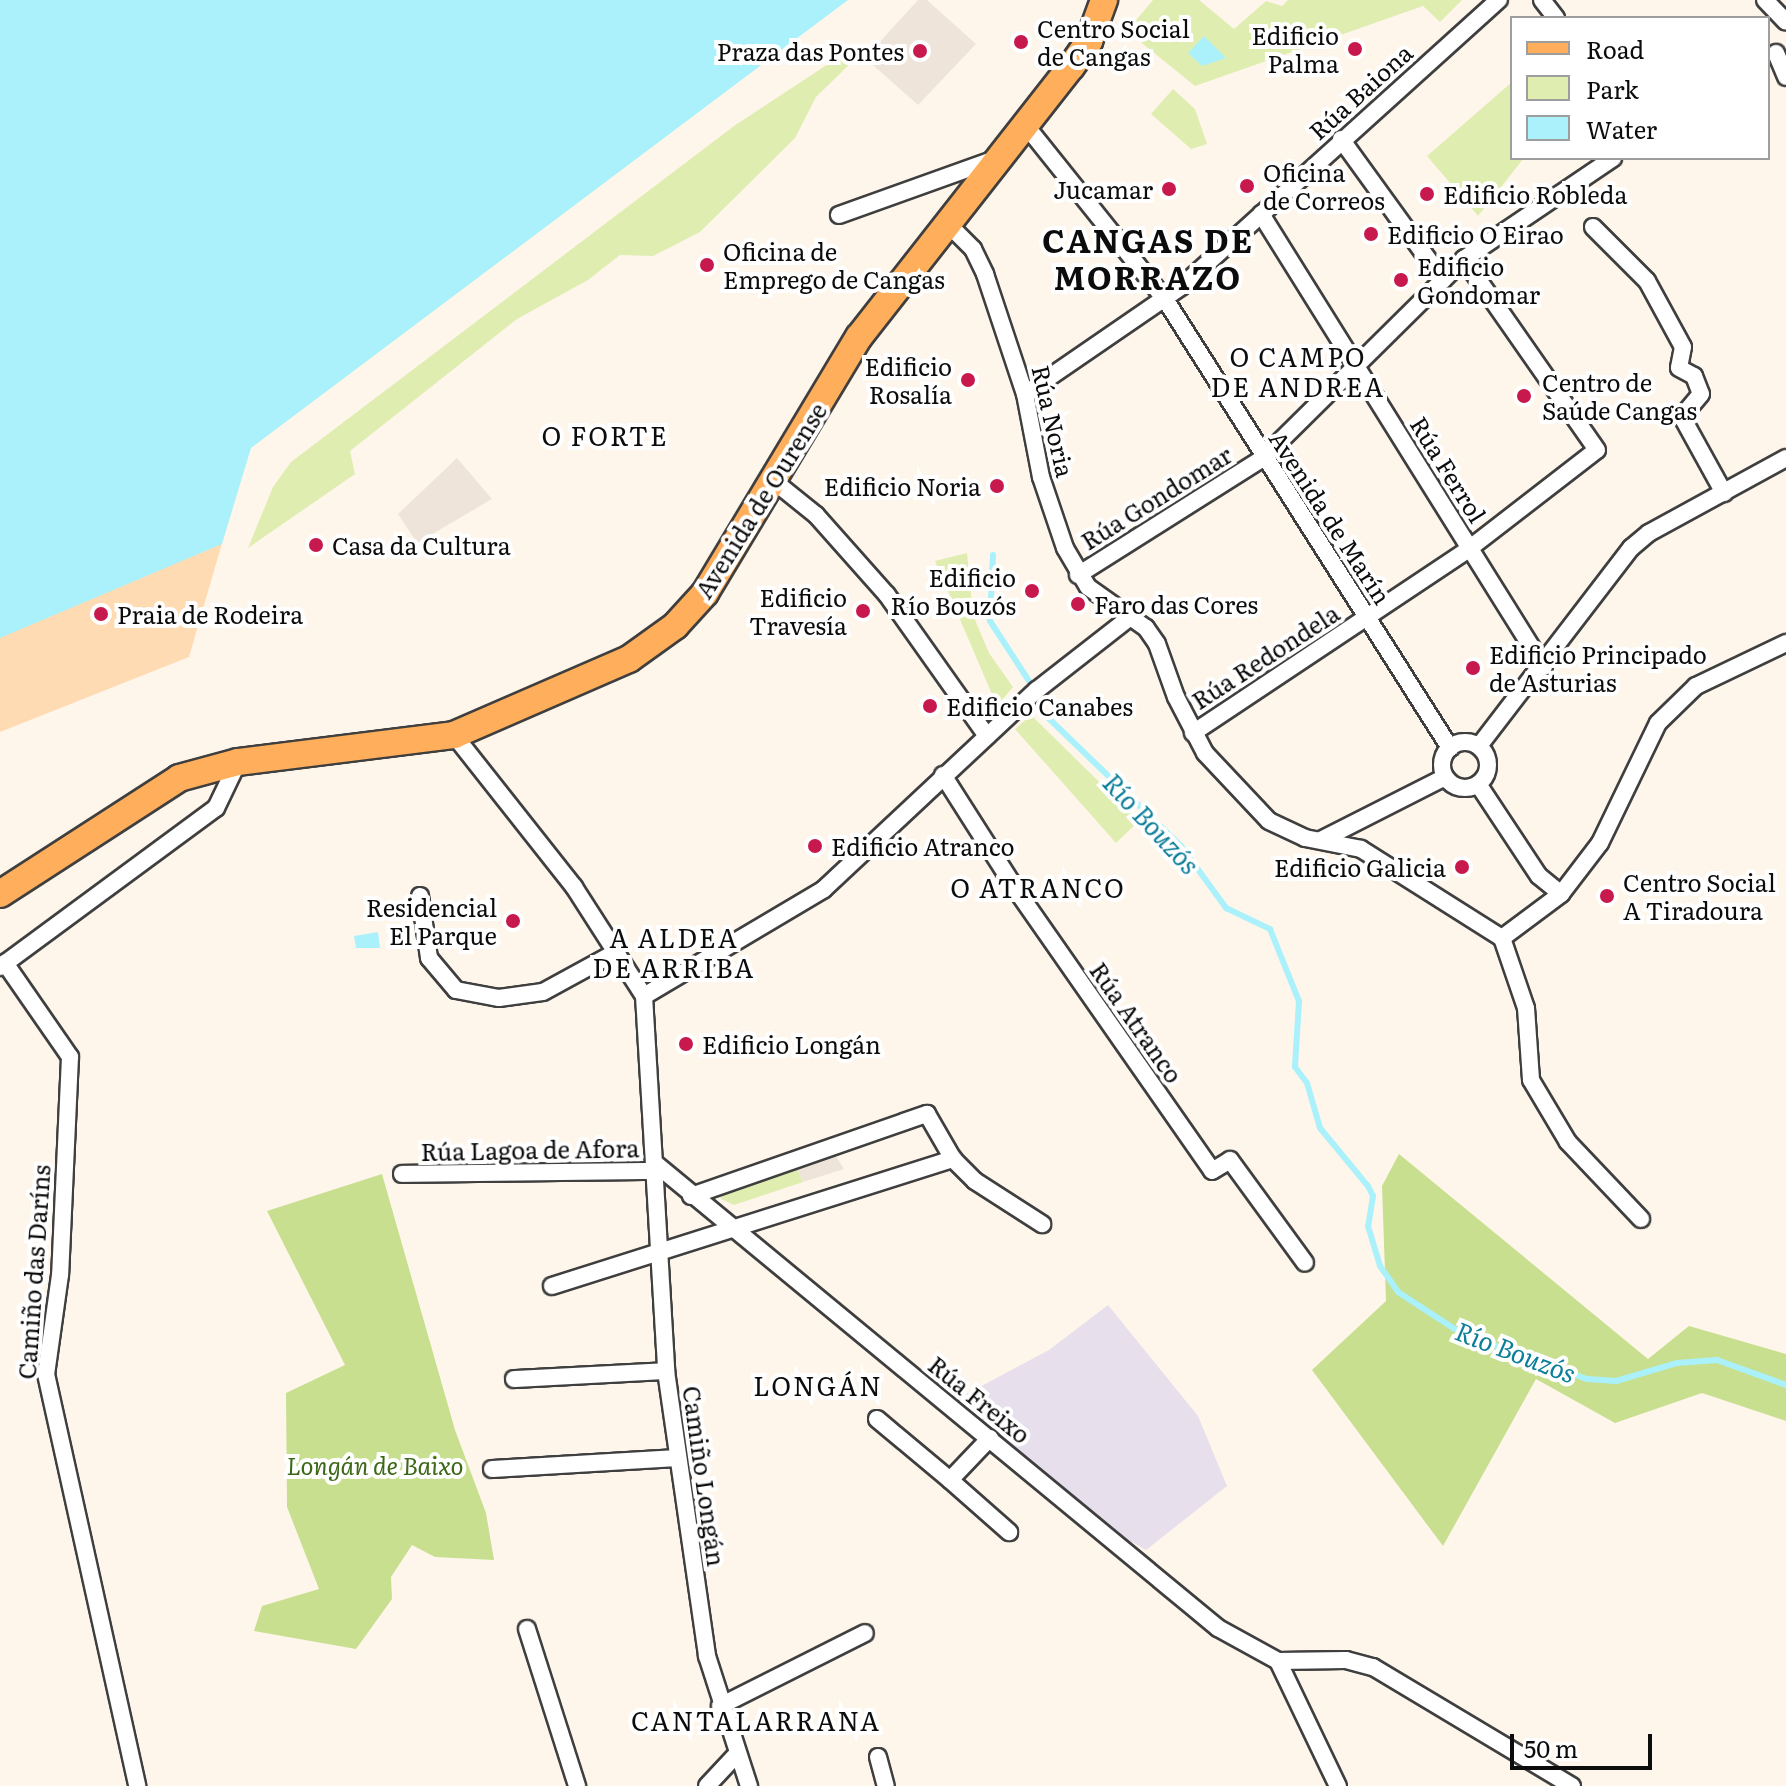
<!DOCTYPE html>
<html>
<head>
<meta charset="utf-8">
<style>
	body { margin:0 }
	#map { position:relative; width:1786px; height:1786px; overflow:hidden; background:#fff6eb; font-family:Literata,serif }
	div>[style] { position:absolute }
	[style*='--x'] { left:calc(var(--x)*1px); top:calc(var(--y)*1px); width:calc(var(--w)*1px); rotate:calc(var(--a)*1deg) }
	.industrial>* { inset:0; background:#e7dfec }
	.green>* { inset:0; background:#dfedb1 }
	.forest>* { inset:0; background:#c7df8f }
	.sand>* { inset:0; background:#ffdbb3 }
	.plaza>* { inset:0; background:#efe4da }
	.water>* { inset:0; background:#abf1fb }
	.stream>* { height:6px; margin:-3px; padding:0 3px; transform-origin:3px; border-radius:3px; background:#abf1fb }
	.roads { filter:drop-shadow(2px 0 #3f3f3f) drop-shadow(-2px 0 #3f3f3f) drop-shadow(0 2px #3f3f3f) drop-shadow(0 -2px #3f3f3f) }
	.street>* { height:16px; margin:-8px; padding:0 8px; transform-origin:8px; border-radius:8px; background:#fff }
	.street>.ring { margin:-8px; padding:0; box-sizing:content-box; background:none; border:16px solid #fff; border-radius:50% }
	.primary>* { height:26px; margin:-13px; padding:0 13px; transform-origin:13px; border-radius:13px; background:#ffae5b }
	.dots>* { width:22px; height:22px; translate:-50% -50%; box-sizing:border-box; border:4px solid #fff; border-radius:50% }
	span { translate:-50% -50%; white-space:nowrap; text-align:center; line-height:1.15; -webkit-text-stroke:8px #fff; paint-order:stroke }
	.poi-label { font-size:24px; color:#0c0c0c }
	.left { translate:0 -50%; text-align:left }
	.right { translate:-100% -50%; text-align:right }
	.street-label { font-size:24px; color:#0c0c0c }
	.park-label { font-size:24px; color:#3d6817; font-style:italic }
	.neighbourhood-label { font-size:26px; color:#0c0c0c; letter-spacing:2px }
	.water-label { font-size:26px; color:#0c7e98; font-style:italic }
	.district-label { font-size:32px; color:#0c0c0c; font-weight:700; letter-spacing:2px }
	.legend { position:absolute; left:1510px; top:16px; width:260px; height:144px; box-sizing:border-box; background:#fff; border:2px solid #9e9e9e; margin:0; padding:10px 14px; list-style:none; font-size:24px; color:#0c0c0c }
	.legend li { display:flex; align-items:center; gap:16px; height:40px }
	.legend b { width:40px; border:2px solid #9e9e9e }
	.scale { position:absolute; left:1510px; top:1734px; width:142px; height:36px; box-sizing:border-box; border:4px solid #0c0c0c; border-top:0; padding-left:10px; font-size:24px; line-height:28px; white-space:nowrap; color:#0c0c0c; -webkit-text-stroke:6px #fff; paint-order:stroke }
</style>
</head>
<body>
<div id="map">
	<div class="industrial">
		<div style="clip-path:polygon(1108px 1305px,1198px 1416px,1227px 1486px,1146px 1550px,1112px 1531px,957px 1399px,1049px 1350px)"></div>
	</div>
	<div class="green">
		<div style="clip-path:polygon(1153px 0,1199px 0,1234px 29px,1266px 1px,1282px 6px,1288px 0,1462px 0,1440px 22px,1423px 6px,1195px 86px,1127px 31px)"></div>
		<div style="clip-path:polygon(848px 51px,855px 59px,816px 97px,795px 138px,700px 232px,653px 256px,620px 255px,588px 280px,517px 319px,350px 451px,355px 474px,248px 548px,273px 487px,291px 462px,734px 126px)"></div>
		<div style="clip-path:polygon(1512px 82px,1512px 158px,1524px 158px,1478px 216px,1427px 156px)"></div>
		<div style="clip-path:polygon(1173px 89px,1195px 109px,1207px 144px,1191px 149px,1151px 114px)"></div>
		<div style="clip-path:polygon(967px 553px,973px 615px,989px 653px,1013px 687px,997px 706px,935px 561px)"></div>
		<div style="clip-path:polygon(1031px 715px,1139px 821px,1116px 843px,1015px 729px)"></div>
		<div style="clip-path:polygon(796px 1166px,803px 1182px,734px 1205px,721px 1199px,720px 1193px)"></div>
	</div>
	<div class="forest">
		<div style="clip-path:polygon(1399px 1154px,1648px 1359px,1689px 1326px,1786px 1354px,1786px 1421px,1702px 1393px,1615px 1423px,1536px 1379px,1443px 1546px,1312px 1370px,1386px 1301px,1382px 1186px)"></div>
		<div style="clip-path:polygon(382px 1174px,455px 1430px,486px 1513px,494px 1560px,435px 1557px,412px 1545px,391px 1577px,392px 1599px,356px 1649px,254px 1631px,262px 1606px,319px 1589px,287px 1507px,286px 1393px,345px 1365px,267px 1211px)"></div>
	</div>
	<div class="sand">
		<div style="clip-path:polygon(238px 488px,189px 657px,0 732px,0 571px)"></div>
	</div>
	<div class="plaza">
		<div style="clip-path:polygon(918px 0,927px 0,976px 44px,918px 105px,865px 58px)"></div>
		<div style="clip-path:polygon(457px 458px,492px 499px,417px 543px,398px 514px)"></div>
		<div style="clip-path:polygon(834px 1153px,844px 1169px,803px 1182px,796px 1166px)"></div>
	</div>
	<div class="water">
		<div style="clip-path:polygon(0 0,848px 0,251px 448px,222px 544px,0 638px)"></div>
		<div style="clip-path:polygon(1204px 36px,1226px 58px,1202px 66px,1188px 53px)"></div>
		<div style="clip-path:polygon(378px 932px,380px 948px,356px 948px,354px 936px)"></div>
	</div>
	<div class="stream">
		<div style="--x:993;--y:555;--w:66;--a:92.6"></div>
		<div style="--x:990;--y:621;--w:72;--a:57"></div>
		<div style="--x:1038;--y:708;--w:199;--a:44"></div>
		<div style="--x:1181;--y:846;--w:77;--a:54"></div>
		<div style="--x:1226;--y:908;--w:49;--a:25.5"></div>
		<div style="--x:1270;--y:929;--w:78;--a:68.1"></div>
		<div style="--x:1299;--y:1001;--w:66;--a:93.5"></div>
		<div style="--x:1295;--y:1067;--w:20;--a:53"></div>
		<div style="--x:1307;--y:1083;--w:47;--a:73.9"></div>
		<div style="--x:1320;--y:1128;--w:75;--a:50.4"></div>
		<div style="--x:1368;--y:1186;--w:11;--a:63"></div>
		<div style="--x:1373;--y:1196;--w:30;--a:99"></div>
		<div style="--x:1368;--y:1226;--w:42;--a:73.3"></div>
		<div style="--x:1380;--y:1266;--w:32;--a:55"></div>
		<div style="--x:1398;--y:1292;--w:75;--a:33.1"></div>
		<div style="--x:1461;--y:1333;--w:134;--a:20.1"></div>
		<div style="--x:1587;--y:1379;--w:29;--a:4"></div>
		<div style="--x:1616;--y:1381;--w:64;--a:-16.4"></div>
		<div style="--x:1677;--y:1363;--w:40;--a:-4.3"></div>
		<div style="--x:1717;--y:1360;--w:73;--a:19.9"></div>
	</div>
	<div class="roads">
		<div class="street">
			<div style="--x:1542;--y:0;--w:23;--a:52"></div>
			<div style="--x:1765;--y:0;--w:30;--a:46"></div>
			<div style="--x:1776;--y:53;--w:26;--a:67"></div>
			<div style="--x:1023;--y:122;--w:227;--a:51.3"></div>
			<div style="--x:1165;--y:299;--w:532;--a:57.59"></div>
			<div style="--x:1341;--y:139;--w:174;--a:54.1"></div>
			<div style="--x:1261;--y:214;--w:534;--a:58.01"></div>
			<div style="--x:839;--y:215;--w:166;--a:-19.7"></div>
			<div style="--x:947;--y:223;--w:37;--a:45"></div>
			<div style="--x:973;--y:249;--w:28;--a:64"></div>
			<div style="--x:985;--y:274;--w:126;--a:71.6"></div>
			<div style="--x:1025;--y:394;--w:85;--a:79.1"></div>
			<div style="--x:1041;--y:477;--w:75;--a:71.3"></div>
			<div style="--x:1065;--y:548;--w:45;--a:59.5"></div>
			<div style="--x:1088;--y:587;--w:71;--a:35.3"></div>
			<div style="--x:1146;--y:628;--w:19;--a:55"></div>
			<div style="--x:1157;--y:644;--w:56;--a:70.3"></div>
			<div style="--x:1176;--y:697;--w:63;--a:62.6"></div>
			<div style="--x:1205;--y:753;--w:93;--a:46.7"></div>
			<div style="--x:1269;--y:821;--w:40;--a:25"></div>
			<div style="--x:1305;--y:838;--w:57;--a:11.1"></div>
			<div style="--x:1361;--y:849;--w:167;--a:32.3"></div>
			<div style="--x:1593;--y:227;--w:76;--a:45"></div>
			<div style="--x:1647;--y:281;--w:75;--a:61.4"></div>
			<div style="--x:1683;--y:347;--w:21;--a:101"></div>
			<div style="--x:1679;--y:368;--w:17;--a:28"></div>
			<div style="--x:1694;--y:376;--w:19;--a:69"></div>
			<div style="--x:1701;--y:394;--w:30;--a:130"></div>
			<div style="--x:1682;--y:417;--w:87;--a:61.1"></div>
			<div style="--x:1025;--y:394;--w:191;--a:-34.5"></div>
			<div style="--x:1182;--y:286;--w:427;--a:-42.1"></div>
			<div style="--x:775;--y:482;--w:53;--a:38.8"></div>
			<div style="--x:816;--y:515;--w:107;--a:48.4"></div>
			<div style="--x:887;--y:595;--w:173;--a:54.7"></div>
			<div style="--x:1078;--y:575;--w:219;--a:-32.3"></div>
			<div style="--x:1263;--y:458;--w:283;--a:-44.7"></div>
			<div style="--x:1464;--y:259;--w:180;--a:-34.1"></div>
			<div style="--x:1193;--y:733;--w:333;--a:-33.7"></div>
			<div style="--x:1470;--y:548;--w:160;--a:-37.7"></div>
			<div style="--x:1597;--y:450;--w:233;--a:-124.9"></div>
			<div style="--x:454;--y:735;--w:194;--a:51.7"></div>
			<div style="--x:574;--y:887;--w:130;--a:57.3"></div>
			<div style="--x:644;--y:996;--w:376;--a:86.6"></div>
			<div style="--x:666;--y:1371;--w:288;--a:81.8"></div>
			<div style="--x:707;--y:1656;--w:137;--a:72.1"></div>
			<div class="ring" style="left:1442px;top:742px;width:30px;height:30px"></div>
			<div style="--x:1479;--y:746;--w:250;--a:-52.5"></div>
			<div style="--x:1631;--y:548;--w:23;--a:-40"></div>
			<div style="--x:1649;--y:533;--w:156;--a:-28.7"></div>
			<div style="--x:943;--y:775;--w:138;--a:57.5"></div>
			<div style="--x:1017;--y:891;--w:341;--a:55.1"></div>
			<div style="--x:1212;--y:1171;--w:21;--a:-31"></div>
			<div style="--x:1230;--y:1160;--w:127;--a:53.9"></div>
			<div style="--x:1478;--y:784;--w:110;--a:56.5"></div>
			<div style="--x:1539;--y:876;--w:28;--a:39"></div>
			<div style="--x:1321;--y:840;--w:139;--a:-26.9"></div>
			<div style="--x:420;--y:896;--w:63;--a:81.7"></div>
			<div style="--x:429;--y:958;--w:42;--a:49.8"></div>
			<div style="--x:456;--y:990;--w:44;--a:10.5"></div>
			<div style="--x:499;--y:998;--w:44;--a:-7.8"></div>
			<div style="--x:543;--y:992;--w:85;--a:-28.7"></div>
			<div style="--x:1502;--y:938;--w:74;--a:-36.7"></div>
			<div style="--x:1561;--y:894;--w:64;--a:-52.6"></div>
			<div style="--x:1600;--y:843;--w:133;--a:-64.2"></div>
			<div style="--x:1658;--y:723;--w:53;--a:-44.2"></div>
			<div style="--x:1696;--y:686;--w:100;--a:-25.5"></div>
			<div style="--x:1502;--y:938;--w:74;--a:71.1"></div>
			<div style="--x:1526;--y:1008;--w:72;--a:86"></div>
			<div style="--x:1531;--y:1080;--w:72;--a:59.2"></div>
			<div style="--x:1568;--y:1142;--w:106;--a:46.5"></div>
			<div style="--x:5;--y:963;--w:114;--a:55.3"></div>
			<div style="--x:70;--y:1057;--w:218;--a:92.6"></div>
			<div style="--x:60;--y:1275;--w:100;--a:98"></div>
			<div style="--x:46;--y:1374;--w:422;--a:77.5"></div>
			<div style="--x:0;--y:967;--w:268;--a:-36.4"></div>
			<div style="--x:216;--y:808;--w:51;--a:-64.4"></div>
			<div style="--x:644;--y:996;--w:209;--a:-30.7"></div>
			<div style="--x:824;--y:889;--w:291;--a:-43.1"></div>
			<div style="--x:1037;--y:690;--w:117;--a:-38"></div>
			<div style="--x:657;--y:1165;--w:727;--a:39.53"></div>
			<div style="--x:1218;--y:1628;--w:68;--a:28.8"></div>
			<div style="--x:1278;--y:1661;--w:68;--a:-0.8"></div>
			<div style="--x:1346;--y:1660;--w:28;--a:15"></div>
			<div style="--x:1373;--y:1667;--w:232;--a:30.9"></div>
			<div style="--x:402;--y:1174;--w:255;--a:-0.7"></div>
			<div style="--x:691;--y:1196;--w:250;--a:-19.2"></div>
			<div style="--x:927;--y:1114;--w:52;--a:60"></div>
			<div style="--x:953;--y:1159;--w:31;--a:45"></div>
			<div style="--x:975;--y:1181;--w:80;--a:32.7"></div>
			<div style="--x:552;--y:1286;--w:421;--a:-17.6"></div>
			<div style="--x:514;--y:1379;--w:152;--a:-3"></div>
			<div style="--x:877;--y:1419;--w:95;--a:39.9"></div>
			<div style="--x:950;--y:1480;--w:58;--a:-46.4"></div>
			<div style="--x:492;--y:1469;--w:186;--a:-3.4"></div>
			<div style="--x:950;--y:1480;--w:79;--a:41.4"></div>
			<div style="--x:527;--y:1629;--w:165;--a:72.3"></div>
			<div style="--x:1278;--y:1661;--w:139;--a:64.4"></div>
			<div style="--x:720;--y:1706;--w:162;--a:-26.7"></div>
			<div style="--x:878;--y:1757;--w:30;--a:75"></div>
			<div style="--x:707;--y:1786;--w:42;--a:-46.9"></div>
		</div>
		<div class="primary">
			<div style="--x:0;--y:894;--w:213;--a:-32.9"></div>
			<div style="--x:179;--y:778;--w:61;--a:-15.2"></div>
			<div style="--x:238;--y:762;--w:218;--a:-7.1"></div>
			<div style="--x:454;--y:735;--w:191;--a:-23.5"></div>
			<div style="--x:629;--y:659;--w:57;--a:-35.7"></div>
			<div style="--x:675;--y:626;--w:45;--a:-47.7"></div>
			<div style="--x:705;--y:593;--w:299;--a:-59"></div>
			<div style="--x:859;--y:337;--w:343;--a:-51.9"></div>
			<div style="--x:1071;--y:67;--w:32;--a:-55"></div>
			<div style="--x:1089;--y:41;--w:44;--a:-69.9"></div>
		</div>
	</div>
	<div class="dots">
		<div style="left:1021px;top:42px;background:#c7194d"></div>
		<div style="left:1355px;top:49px;background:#c7194d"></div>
		<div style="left:920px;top:51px;background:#c7194d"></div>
		<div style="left:1247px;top:186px;background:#c7194d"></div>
		<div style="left:1169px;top:189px;background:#c7194d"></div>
		<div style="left:1427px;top:194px;background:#c7194d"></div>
		<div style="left:1371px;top:234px;background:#c7194d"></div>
		<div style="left:707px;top:265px;background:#c7194d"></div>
		<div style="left:1401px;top:280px;background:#c7194d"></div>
		<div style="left:968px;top:380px;background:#c7194d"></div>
		<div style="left:1524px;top:396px;background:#c7194d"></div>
		<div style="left:997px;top:486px;background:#c7194d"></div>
		<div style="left:316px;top:545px;background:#c7194d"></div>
		<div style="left:1032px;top:591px;background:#c7194d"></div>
		<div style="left:1078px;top:604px;background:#c7194d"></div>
		<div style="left:863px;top:611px;background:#c7194d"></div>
		<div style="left:101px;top:614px;background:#c7194d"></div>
		<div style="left:1473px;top:668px;background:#c7194d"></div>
		<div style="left:930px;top:706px;background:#c7194d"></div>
		<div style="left:815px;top:846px;background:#c7194d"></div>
		<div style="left:1462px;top:867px;background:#c7194d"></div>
		<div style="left:1607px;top:896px;background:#c7194d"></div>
		<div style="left:513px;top:921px;background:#c7194d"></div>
		<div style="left:686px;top:1044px;background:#c7194d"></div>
	</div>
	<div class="poi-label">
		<span class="left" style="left:1037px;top:42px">Centro Social<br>de Cangas</span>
		<span class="right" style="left:1339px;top:49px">Edificio<br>Palma</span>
		<span class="right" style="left:904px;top:51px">Praza das Pontes</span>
		<span class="left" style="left:1263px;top:186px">Oficina<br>de Correos</span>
		<span class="right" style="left:1153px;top:189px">Jucamar</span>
		<span class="left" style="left:1443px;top:194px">Edificio Robleda</span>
		<span class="left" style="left:1387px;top:234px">Edificio O Eirao</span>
		<span class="left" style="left:723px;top:265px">Oficina de<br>Emprego de Cangas</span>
		<span class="left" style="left:1417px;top:280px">Edificio<br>Gondomar</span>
		<span class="right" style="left:952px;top:380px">Edificio<br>Rosalía</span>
		<span class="left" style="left:1542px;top:396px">Centro de<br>Saúde Cangas</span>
		<span class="right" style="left:981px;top:486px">Edificio Noria</span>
		<span class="left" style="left:332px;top:545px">Casa da Cultura</span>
		<span class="right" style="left:1016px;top:591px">Edificio<br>Río Bouzós</span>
		<span class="right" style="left:847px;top:611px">Edificio<br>Travesía</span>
		<span class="left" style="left:1094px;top:604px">Faro das Cores</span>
		<span class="left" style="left:117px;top:614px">Praia de Rodeira</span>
		<span class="left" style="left:1489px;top:668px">Edificio Principado<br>de Asturias</span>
		<span class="left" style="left:946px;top:706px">Edificio Canabes</span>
		<span class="left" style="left:831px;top:846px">Edificio Atranco</span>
		<span class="right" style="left:1446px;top:867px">Edificio Galicia</span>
		<span class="left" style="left:1623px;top:896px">Centro Social<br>A Tiradoura</span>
		<span class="right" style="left:497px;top:921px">Residencial<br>El Parque</span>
		<span class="left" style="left:702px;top:1044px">Edificio Longán</span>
	</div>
	<div class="street-label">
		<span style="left:1360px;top:91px;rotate:-42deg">Rúa Baiona</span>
		<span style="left:1054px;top:421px;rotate:77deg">Rúa Noria</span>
		<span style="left:1449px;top:469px;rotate:58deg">Rúa Ferrol</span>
		<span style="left:1156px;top:497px;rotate:-32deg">Rúa Gondomar</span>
		<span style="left:760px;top:500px;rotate:-58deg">Avenida de Ourense</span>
		<span style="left:1331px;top:517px;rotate:57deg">Avenida de Marín</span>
		<span style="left:1265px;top:656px;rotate:-33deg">Rúa Redondela</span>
		<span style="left:1137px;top:1022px;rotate:55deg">Rúa Atranco</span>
		<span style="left:530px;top:1149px;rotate:-1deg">Rúa Lagoa de Afora</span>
		<span style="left:33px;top:1272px;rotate:-86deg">Camiño das Daríns</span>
		<span style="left:980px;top:1399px;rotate:39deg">Rúa Freixo</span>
		<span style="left:705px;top:1476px;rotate:82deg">Camiño Longán</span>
	</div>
	<div class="park-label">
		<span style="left:375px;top:1465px">Longán de Baixo</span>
	</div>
	<div class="neighbourhood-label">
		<span style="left:1298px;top:371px">O CAMPO<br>DE ANDREA</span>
		<span style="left:605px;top:435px">O FORTE</span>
		<span style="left:1038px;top:887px">O ATRANCO</span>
		<span style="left:674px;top:952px">A ALDEA<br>DE ARRIBA</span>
		<span style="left:818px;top:1385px">LONGÁN</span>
		<span style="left:756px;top:1720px">CANTALARRANA</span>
	</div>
	<div class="water-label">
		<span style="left:1152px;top:823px;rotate:47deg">Río Bouzós</span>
		<span style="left:1516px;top:1351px;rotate:21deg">Río Bouzós</span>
	</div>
	<div class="district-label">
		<span style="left:1148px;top:258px">CANGAS DE<br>MORRAZO</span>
	</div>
	<ul class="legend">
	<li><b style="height:10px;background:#ffae5b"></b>Road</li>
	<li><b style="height:22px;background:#dfedb1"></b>Park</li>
	<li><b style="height:22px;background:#abf1fb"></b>Water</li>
	</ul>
	<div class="scale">50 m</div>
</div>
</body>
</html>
